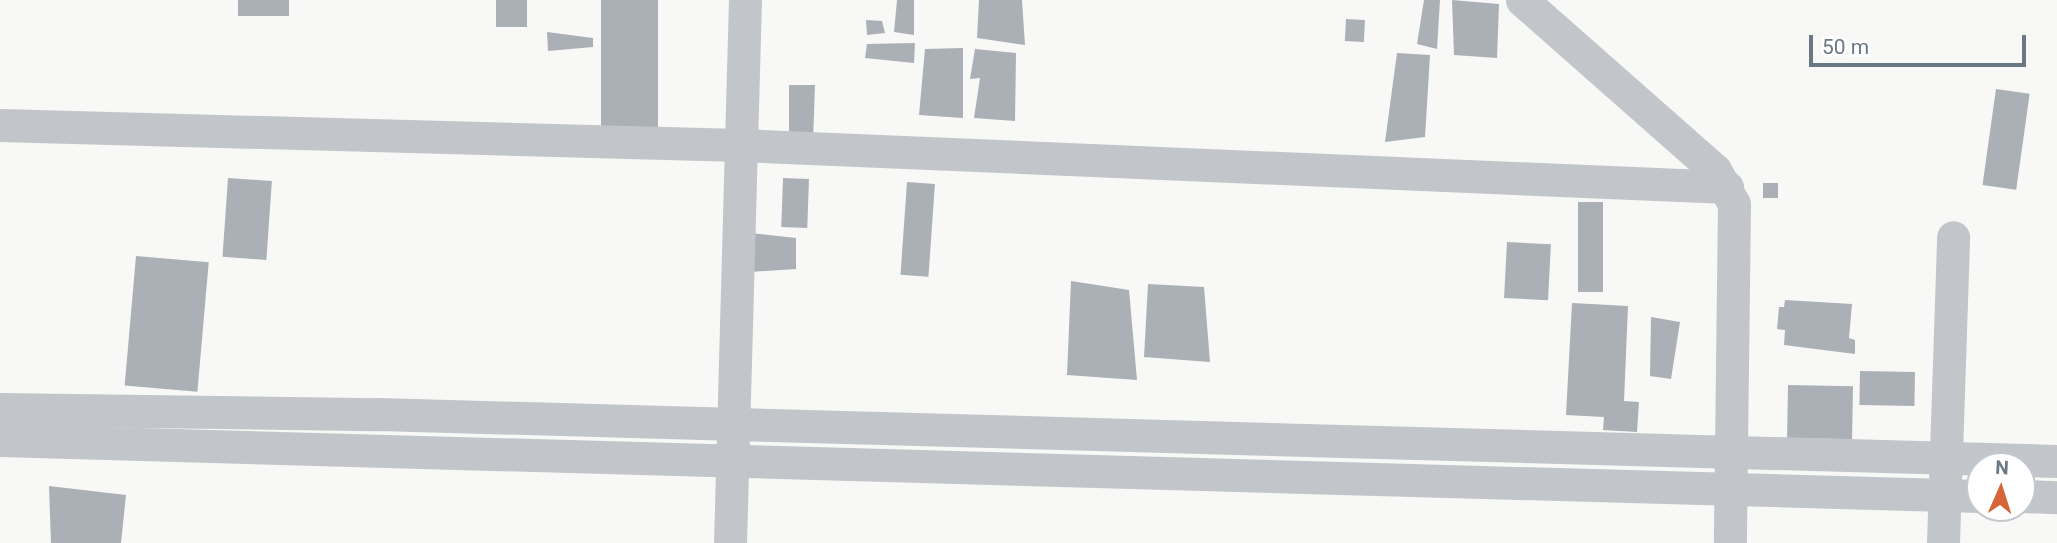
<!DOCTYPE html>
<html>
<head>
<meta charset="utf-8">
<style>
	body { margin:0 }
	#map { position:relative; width:2057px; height:543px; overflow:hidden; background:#f8f8f6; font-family:Roboto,sans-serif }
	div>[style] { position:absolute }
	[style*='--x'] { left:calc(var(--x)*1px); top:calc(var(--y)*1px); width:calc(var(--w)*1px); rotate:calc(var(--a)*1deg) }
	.building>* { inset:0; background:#aab0b6; transform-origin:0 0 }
	.minor>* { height:33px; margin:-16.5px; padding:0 16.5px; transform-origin:16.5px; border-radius:16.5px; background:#c2c5c9 }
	span { translate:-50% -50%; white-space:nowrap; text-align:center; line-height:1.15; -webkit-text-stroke:7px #fff; paint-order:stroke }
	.north { position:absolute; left:1966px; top:452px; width:70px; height:70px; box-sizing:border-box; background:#fff; border:2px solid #c3c9ce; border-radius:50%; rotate:3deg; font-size:19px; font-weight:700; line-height:28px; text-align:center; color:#6a7784 }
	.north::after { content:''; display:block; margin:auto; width:24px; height:32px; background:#d56439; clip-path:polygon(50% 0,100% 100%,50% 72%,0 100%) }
	.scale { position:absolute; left:1809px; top:35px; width:217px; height:32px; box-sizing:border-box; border:4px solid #6a7784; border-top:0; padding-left:9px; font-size:21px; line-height:24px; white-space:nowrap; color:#6a7784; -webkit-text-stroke:5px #fff; paint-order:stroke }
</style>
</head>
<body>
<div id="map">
	<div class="building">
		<div style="left:238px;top:0;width:51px;height:16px"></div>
		<div style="left:496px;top:0;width:31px;height:27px"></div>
		<div style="left:601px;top:0;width:57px;height:128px"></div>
		<div style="clip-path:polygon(897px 0,914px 0,914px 35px,894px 32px)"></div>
		<div style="clip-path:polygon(979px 0,1022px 0,1025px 45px,977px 38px)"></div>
		<div style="clip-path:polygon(1424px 0,1440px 0,1437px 49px,1417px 44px)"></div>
		<div style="clip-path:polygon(1452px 0,1499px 4px,1497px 58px,1454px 55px)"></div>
		<div style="left:1346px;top:19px;width:19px;height:22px;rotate:3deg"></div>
		<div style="clip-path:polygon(866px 20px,882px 21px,885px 33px,867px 35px)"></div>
		<div style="clip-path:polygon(547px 32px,593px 38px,593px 47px,548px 51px)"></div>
		<div style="clip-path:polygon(915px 43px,914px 63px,865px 58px,867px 44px)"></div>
		<div style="clip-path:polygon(963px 48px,963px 118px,919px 115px,925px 49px)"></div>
		<div style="clip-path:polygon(975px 49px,1016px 53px,1015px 121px,974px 118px,980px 78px,970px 79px)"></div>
		<div style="clip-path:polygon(1397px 53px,1430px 55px,1425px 137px,1385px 142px)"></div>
		<div style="clip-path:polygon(789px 85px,815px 85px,813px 142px,789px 136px)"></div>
		<div style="left:1996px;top:89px;width:34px;height:97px;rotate:8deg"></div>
		<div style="left:228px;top:178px;width:44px;height:79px;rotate:4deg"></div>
		<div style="left:783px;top:178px;width:26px;height:49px;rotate:2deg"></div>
		<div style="left:907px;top:182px;width:28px;height:93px;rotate:4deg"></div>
		<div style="left:1763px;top:183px;width:15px;height:15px"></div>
		<div style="left:1578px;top:202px;width:25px;height:90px"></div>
		<div style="clip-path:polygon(751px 233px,796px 238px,796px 269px,749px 272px)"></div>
		<div style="left:1507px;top:242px;width:44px;height:56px;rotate:3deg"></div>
		<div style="left:136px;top:256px;width:73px;height:130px;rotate:5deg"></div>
		<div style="clip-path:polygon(1071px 281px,1129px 290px,1137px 380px,1067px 375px)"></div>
		<div style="clip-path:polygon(1148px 284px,1204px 287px,1210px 362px,1144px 357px)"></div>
		<div style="clip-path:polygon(1785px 300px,1852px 304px,1849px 338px,1855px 340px,1855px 354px,1784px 345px,1785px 330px,1777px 329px,1779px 307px,1784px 307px)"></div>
		<div style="clip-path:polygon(1572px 303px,1628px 306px,1624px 401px,1639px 402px,1637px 432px,1603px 430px,1604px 417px,1566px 415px)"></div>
		<div style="clip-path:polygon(1651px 317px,1680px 322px,1671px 379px,1650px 376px)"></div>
		<div style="left:1860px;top:371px;width:55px;height:34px;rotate:1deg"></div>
		<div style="left:1788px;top:385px;width:65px;height:53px;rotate:1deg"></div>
		<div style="clip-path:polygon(49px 486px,126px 495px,121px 543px,51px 543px)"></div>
	</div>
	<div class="minor">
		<div style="--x:1522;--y:0;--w:257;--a:41.4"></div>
		<div style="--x:1715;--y:170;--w:39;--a:61"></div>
		<div style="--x:1734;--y:204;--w:339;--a:90.7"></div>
		<div style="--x:0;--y:125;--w:740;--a:1.55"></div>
		<div style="--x:740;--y:145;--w:988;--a:2.44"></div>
		<div style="--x:0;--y:409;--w:378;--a:0.8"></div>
		<div style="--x:378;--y:414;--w:1680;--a:1.6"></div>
		<div style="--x:0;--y:440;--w:1981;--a:1.62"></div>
		<div style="--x:2022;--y:496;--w:35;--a:2"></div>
		<div style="--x:730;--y:543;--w:543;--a:-88.42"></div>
		<div style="--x:1943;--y:543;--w:306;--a:-88.1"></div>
	</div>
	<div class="north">N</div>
	<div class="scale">50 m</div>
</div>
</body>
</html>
